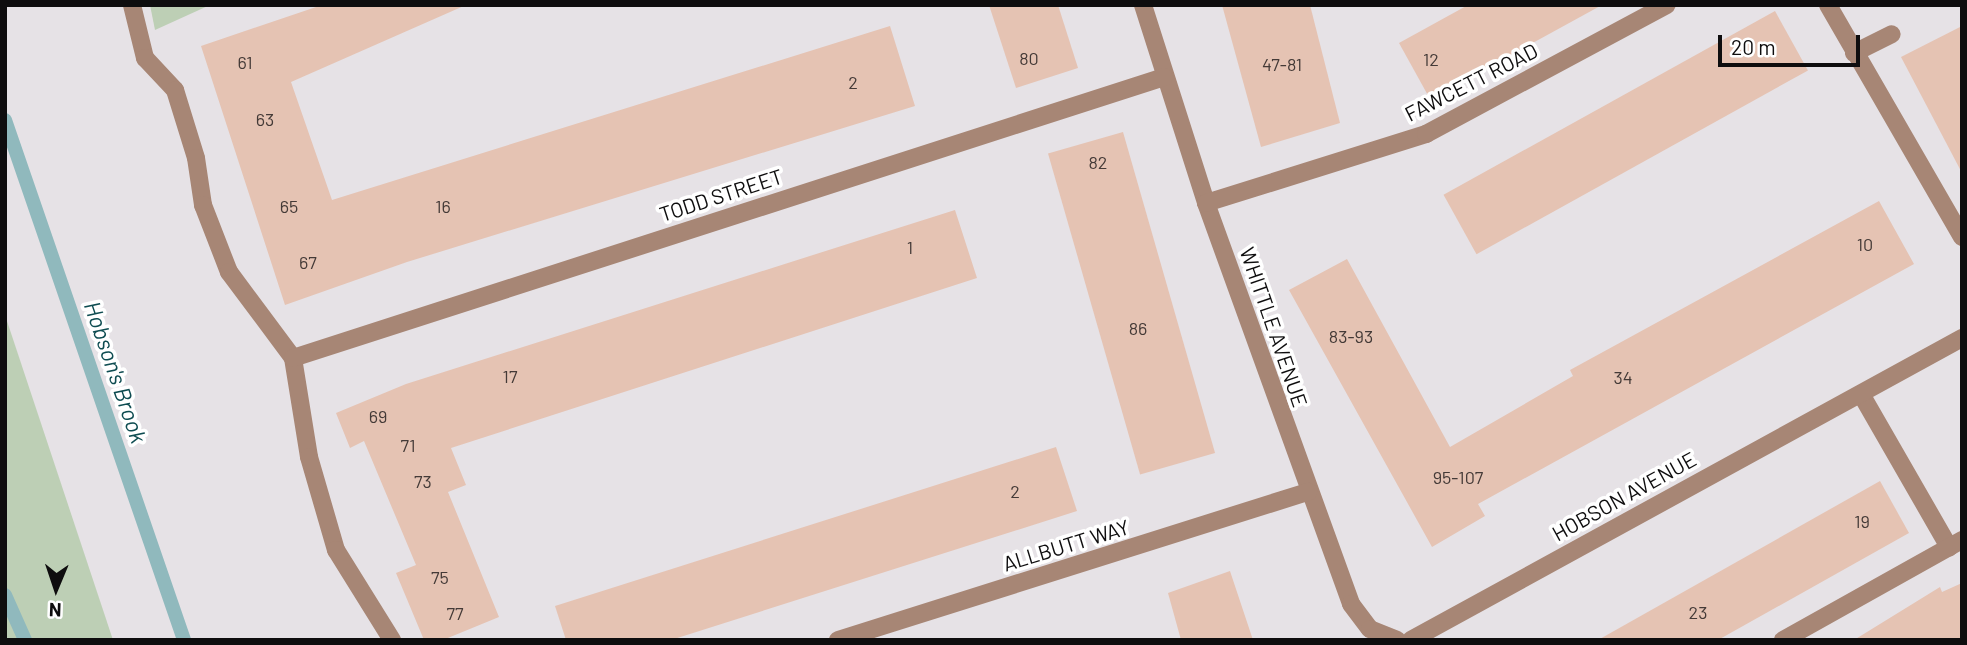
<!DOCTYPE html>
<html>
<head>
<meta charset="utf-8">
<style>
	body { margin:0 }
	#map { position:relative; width:1967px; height:645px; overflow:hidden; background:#e6e2e6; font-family:Barlow,sans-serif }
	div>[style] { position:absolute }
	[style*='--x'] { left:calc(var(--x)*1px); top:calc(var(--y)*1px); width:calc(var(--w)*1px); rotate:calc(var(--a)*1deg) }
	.green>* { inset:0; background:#bdcfb5 }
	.stream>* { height:14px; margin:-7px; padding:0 7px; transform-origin:7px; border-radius:7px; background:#90b9bd }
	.building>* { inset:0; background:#e5c3b3; transform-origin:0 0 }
	.minor>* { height:18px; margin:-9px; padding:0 9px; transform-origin:9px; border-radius:9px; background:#a78675 }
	span { translate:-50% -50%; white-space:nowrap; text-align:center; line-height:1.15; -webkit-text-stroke:7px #fff; paint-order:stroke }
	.number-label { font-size:18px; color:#443a37 }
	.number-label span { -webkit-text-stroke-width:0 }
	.street-label { font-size:21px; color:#0e0d0e }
	.water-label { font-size:23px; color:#0e4c51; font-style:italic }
	.frame { position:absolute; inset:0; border:7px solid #0e0d0e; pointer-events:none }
	.north { position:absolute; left:21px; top:554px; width:70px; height:70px; -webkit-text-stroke:5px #fff; paint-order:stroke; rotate:182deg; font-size:19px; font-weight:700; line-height:28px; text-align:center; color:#0e0d0e }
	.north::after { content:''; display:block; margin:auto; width:24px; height:32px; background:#0e0d0e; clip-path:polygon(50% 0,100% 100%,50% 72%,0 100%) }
	.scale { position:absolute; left:1718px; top:35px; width:142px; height:32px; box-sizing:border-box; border:4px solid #0e0d0e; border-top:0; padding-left:9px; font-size:21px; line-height:24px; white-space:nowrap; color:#0e0d0e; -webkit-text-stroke:5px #fff; paint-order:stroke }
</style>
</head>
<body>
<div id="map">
	<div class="green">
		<div style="clip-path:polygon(150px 5px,210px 5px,155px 30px)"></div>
		<div style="clip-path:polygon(5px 315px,113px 640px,5px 640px)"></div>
	</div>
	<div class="stream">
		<div style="--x:5;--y:120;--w:550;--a:71"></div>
		<div style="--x:5;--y:595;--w:49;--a:66"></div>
	</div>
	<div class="building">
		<div style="clip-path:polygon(322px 5px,466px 5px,291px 82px,332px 200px,890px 26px,915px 106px,407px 262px,285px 305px,201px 46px)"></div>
		<div style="clip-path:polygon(989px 5px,1058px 5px,1078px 68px,1016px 88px)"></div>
		<div style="clip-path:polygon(1222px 5px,1310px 5px,1340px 123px,1261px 147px)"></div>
		<div style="clip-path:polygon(1468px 5px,1602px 5px,1430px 99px,1399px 43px)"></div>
		<div style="left:1775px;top:11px;width:68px;height:379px;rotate:61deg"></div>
		<div style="clip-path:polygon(1962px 26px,1962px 173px,1901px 57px)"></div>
		<div style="left:1123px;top:132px;width:334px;height:78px;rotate:74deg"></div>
		<div style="clip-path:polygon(1879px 201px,1914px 264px,1478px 504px,1485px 516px,1432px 547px,1289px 290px,1347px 259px,1450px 447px,1573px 376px,1570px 370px)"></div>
		<div style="clip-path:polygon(955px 210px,977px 278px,451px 448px,466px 485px,448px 492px,499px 617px,443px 640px,424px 640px,396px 573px,416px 565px,364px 441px,350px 448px,336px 413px,406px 384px)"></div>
		<div style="clip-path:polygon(1056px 447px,1077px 511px,671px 640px,566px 640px,555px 606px)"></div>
		<div style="clip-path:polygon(1880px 481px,1909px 533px,1718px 640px,1598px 640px)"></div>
		<div style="clip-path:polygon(1230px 571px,1253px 640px,1181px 640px,1168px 593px)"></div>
		<div style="clip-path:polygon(1962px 583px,1962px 640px,1854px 640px,1940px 587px,1942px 592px)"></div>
	</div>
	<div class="minor">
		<div style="--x:132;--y:5;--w:55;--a:76.2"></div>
		<div style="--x:145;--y:58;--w:44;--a:46.8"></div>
		<div style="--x:175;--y:90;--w:71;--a:72.8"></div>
		<div style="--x:196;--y:158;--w:48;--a:81.5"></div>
		<div style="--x:203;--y:205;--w:72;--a:68.8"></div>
		<div style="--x:229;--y:272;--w:107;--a:53.3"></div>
		<div style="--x:293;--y:358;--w:100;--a:80.8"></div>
		<div style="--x:309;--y:457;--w:97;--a:73.8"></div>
		<div style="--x:336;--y:550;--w:106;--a:58.1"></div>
		<div style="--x:1143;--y:5;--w:208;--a:72.3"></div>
		<div style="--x:1206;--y:203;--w:426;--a:70.1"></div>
		<div style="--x:1351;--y:604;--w:31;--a:53"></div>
		<div style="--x:1370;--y:629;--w:29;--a:22"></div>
		<div style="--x:1828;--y:5;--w:268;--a:60"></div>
		<div style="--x:1854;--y:53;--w:42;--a:-26.6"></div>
		<div style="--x:1206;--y:203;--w:231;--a:-17.4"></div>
		<div style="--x:1426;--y:134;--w:273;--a:-28.2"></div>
		<div style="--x:293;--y:358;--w:915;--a:-17.88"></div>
		<div style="--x:1861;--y:394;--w:177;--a:60.1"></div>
		<div style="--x:838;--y:640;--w:493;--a:-17.5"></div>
		<div style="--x:1411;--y:640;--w:628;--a:-28.73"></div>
		<div style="--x:1783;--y:640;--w:205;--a:-29.2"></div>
	</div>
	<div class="number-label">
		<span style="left:1029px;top:58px">80</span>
		<span style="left:1431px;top:59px">12</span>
		<span style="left:245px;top:62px">61</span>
		<span style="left:1282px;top:64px">47-81</span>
		<span style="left:853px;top:82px">2</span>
		<span style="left:265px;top:119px">63</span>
		<span style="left:1098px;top:162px">82</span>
		<span style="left:289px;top:206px">65</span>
		<span style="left:443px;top:206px">16</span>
		<span style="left:1865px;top:244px">10</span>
		<span style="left:910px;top:247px">1</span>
		<span style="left:308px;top:262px">67</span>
		<span style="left:1138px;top:328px">86</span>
		<span style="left:1351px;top:336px">83-93</span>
		<span style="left:510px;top:376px">17</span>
		<span style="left:1623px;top:377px">34</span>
		<span style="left:378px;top:416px">69</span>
		<span style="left:408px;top:445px">71</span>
		<span style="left:1458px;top:477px">95-107</span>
		<span style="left:423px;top:481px">73</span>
		<span style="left:1015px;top:491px">2</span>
		<span style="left:1862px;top:521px">19</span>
		<span style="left:440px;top:577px">75</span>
		<span style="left:1698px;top:612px">23</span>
		<span style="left:455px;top:613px">77</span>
	</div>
	<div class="street-label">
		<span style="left:1471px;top:82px;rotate:-27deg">FAWCETT ROAD</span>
		<span style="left:721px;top:195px;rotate:-18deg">TODD STREET</span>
		<span style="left:1274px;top:327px;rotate:71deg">WHITTLE AVENUE</span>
		<span style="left:1624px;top:496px;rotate:-29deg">HOBSON AVENUE</span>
		<span style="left:1066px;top:545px;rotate:-17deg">ALLBUTT WAY</span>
	</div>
	<div class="water-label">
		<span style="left:116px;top:372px;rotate:71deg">Hobson's Brook</span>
	</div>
	<div class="frame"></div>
	<div class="north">N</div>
	<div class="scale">20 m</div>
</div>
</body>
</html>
